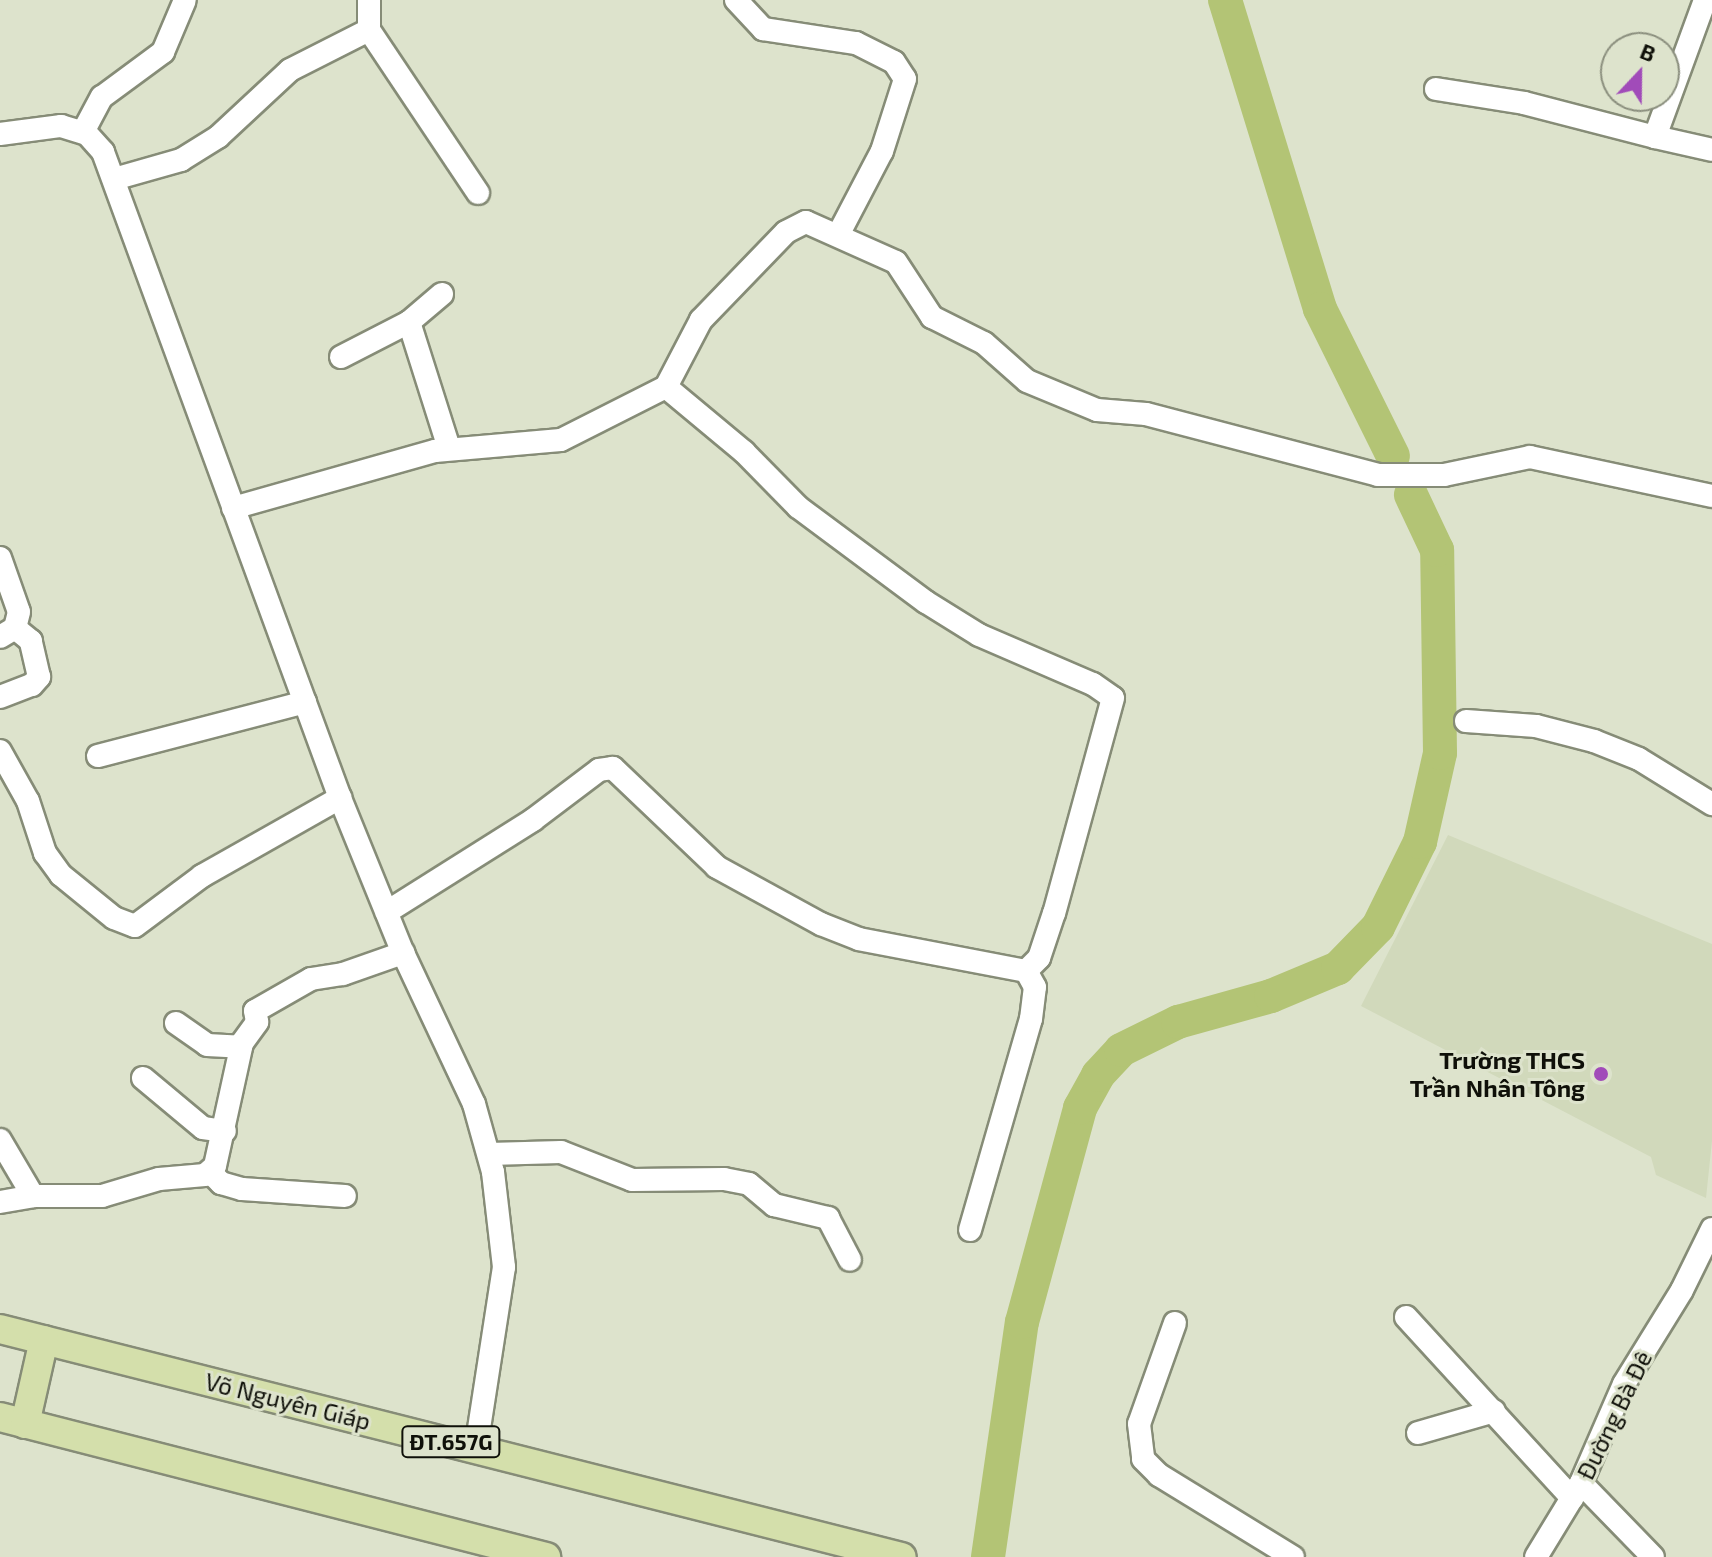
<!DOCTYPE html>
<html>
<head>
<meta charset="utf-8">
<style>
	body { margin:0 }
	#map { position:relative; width:1712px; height:1557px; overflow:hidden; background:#dde3cc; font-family:"Exo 2",sans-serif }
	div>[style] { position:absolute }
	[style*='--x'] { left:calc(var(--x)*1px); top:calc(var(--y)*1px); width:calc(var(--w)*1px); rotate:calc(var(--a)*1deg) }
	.built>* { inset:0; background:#d1d9bb }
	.river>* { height:34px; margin:-17px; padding:0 17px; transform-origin:17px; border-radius:17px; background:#b3c475 }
	.roads { filter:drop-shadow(2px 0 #868c77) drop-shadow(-2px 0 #868c77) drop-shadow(0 2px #868c77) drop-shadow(0 -2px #868c77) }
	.minor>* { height:22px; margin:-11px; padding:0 11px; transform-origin:11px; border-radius:11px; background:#fff }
	.major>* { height:28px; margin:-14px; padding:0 14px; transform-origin:14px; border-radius:14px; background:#d4dfab }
	.dots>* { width:22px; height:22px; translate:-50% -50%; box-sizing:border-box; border:4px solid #dde3cc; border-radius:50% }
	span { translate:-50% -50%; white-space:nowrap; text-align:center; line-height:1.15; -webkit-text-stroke:6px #dde3cc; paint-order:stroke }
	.shield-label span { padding:2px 6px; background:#dde3cc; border:2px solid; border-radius:6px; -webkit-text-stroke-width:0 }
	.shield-label { font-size:22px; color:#0f1009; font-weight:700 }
	.poi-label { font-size:24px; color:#0f1009; font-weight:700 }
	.right { translate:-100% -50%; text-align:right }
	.street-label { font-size:24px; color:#0f1009 }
	.north { position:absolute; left:1600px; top:32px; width:80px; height:80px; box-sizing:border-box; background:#dde3cc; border:2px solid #8b8f7e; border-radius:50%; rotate:22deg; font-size:22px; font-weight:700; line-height:32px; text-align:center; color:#0f1009 }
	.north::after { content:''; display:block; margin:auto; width:28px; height:36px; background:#a14bb9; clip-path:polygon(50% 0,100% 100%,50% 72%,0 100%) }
</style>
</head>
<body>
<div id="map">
	<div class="built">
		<div style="clip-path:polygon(1448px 835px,1712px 944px,1712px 1141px,1706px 1198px,1656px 1175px,1651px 1157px,1361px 1006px)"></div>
	</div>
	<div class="river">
		<div style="--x:1225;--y:0;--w:323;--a:72.9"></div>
		<div style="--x:1320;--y:309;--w:164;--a:63.6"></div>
		<div style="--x:988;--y:1557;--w:237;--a:-81.8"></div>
		<div style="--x:1022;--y:1322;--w:222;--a:-74.8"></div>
		<div style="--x:1080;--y:1108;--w:38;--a:-61"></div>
		<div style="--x:1098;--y:1075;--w:34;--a:-47"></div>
		<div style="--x:1121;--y:1050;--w:64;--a:-26.2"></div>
		<div style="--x:1178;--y:1022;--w:97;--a:-15.6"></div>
		<div style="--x:1271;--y:996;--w:73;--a:-22.7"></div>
		<div style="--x:1338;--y:968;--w:57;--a:-45.7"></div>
		<div style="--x:1378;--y:927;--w:95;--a:-63.7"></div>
		<div style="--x:1420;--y:842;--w:91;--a:-77.3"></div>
		<div style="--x:1440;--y:753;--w:203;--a:-90.8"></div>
		<div style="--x:1437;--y:550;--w:61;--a:-115.3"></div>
	</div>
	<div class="roads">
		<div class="minor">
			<div style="--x:736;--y:0;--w:40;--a:47"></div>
			<div style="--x:763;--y:29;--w:94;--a:8.6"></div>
			<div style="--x:856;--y:43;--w:42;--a:26.6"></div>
			<div style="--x:894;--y:62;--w:20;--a:57"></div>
			<div style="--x:905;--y:79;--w:76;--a:107.7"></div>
			<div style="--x:882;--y:151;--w:95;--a:117.6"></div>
			<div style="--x:1705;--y:0;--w:146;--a:110.1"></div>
			<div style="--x:1655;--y:137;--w:58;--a:12.8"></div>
			<div style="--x:369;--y:30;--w:196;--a:56.2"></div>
			<div style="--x:1436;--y:89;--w:89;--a:9"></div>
			<div style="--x:1524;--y:103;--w:135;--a:14.5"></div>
			<div style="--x:83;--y:132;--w:40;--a:-62"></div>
			<div style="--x:102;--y:97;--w:76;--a:-36.4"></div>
			<div style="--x:163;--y:52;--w:56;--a:-67.1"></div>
			<div style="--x:0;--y:134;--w:62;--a:-7.5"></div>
			<div style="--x:61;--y:126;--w:27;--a:17"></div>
			<div style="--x:87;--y:134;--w:24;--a:48"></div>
			<div style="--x:103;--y:152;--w:688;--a:69.85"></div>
			<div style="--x:340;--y:798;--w:167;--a:67.9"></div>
			<div style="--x:403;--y:953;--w:167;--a:64.8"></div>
			<div style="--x:474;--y:1104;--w:71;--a:74.4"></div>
			<div style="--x:493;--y:1172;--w:96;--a:83.4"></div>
			<div style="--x:504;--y:1267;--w:183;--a:98.8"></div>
			<div style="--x:114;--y:179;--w:70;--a:-15.8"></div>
			<div style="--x:181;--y:160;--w:44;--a:-31.9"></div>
			<div style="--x:218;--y:137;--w:98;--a:-42.9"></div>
			<div style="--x:290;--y:70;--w:89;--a:-26.9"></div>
			<div style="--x:369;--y:30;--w:30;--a:-90"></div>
			<div style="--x:442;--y:294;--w:43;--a:139.7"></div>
			<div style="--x:409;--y:322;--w:132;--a:72.4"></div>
			<div style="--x:341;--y:357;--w:76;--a:-27.2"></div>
			<div style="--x:666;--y:387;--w:76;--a:-62.4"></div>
			<div style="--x:701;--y:320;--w:122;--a:-46"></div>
			<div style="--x:786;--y:232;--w:22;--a:-27"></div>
			<div style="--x:806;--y:222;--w:98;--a:24"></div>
			<div style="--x:896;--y:262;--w:66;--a:56.8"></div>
			<div style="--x:932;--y:317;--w:58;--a:26.6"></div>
			<div style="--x:984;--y:343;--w:57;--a:41.5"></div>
			<div style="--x:1027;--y:381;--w:76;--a:22.5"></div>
			<div style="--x:1097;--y:410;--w:49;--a:4.7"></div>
			<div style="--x:1146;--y:414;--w:240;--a:14.7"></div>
			<div style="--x:1378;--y:475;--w:66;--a:0"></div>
			<div style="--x:1444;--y:475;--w:88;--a:-11.8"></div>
			<div style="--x:1530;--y:457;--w:186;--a:12.1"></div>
			<div style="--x:233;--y:508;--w:210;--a:-15.8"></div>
			<div style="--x:435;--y:451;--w:126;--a:-5"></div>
			<div style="--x:561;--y:440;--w:118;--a:-26.8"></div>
			<div style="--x:666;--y:387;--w:102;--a:39.8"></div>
			<div style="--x:744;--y:452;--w:77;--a:45.5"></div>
			<div style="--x:798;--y:507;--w:159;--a:36.6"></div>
			<div style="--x:926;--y:602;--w:62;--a:31.9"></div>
			<div style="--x:979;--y:635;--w:124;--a:23.3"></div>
			<div style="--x:1093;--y:684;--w:24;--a:35"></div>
			<div style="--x:1113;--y:698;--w:223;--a:105.3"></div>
			<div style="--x:1054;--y:913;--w:47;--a:108.4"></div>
			<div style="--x:1039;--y:958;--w:18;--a:135"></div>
			<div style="--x:1026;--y:971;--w:170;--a:-169.2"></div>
			<div style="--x:859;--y:939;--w:41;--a:-158.5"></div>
			<div style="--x:821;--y:924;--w:119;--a:-151.3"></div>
			<div style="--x:717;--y:867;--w:144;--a:-136.4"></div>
			<div style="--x:613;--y:768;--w:14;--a:172"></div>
			<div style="--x:599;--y:770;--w:83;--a:142.9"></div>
			<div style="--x:533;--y:820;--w:173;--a:147.8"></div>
			<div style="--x:0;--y:558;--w:57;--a:70.6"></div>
			<div style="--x:19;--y:612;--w:16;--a:104"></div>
			<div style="--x:15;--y:628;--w:17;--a:149"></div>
			<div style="--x:0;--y:697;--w:34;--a:-21"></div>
			<div style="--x:32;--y:685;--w:11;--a:-49"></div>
			<div style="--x:39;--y:677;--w:37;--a:-103"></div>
			<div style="--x:31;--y:641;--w:21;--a:-141"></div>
			<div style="--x:1466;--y:721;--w:70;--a:4.1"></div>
			<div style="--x:1536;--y:726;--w:60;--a:14.5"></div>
			<div style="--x:1594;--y:741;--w:48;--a:21.8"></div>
			<div style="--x:1639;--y:759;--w:86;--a:31.7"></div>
			<div style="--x:0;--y:751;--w:57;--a:60.8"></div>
			<div style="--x:28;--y:801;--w:55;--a:71.9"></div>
			<div style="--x:45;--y:853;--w:27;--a:54"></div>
			<div style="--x:61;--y:875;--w:68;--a:39.1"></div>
			<div style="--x:114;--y:918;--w:22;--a:21"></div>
			<div style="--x:135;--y:926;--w:84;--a:-36.7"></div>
			<div style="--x:202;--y:876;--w:159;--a:-29.5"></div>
			<div style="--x:98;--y:756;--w:214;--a:-14.6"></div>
			<div style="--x:176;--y:1023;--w:38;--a:35"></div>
			<div style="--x:207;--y:1045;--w:34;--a:3"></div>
			<div style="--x:143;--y:1078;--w:78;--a:39.8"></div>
			<div style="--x:203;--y:1128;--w:22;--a:8"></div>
			<div style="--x:0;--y:1140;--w:65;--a:59.5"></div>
			<div style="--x:489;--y:1154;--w:72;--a:-1.6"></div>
			<div style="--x:561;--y:1152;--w:76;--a:21.5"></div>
			<div style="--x:632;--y:1180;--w:92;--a:-0.6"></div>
			<div style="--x:724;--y:1179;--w:25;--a:11"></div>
			<div style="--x:749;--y:1184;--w:33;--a:40"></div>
			<div style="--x:774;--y:1205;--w:56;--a:13.5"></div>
			<div style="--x:828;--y:1218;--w:47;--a:62.4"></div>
			<div style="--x:210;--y:1172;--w:16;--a:45"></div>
			<div style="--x:221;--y:1183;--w:22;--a:16"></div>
			<div style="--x:242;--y:1189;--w:103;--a:3.9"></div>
			<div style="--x:0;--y:1202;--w:34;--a:-10"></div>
			<div style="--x:33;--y:1196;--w:69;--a:0"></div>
			<div style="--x:102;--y:1196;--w:59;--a:-16.6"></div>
			<div style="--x:159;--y:1179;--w:46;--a:-5"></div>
			<div style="--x:205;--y:1175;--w:13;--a:-42"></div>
			<div style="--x:215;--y:1166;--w:126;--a:-77.6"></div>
			<div style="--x:242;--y:1043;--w:26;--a:-54"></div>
			<div style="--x:257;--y:1022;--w:11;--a:-100"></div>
			<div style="--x:255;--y:1011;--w:64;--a:-29.7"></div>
			<div style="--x:311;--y:979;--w:32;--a:-9"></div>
			<div style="--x:343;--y:974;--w:64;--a:-19.3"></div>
			<div style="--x:970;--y:1230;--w:220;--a:-73.9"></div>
			<div style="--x:1031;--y:1019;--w:32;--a:-83"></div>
			<div style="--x:1035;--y:987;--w:18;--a:-119"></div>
			<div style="--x:1406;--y:1317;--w:246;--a:47.5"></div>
			<div style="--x:1175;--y:1323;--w:107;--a:109.6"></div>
			<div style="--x:1139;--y:1424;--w:35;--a:83"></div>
			<div style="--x:1143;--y:1459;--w:23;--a:45"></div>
			<div style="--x:1159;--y:1475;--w:157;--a:31.5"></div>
			<div style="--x:1418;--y:1433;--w:79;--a:-16.1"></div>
			<div style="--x:1581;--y:1483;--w:103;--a:45.8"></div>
			<div style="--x:1536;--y:1557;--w:87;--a:-58.7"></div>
			<div style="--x:1581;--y:1483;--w:108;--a:-66.5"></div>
			<div style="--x:1624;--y:1384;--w:110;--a:-58.3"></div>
			<div style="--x:1682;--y:1290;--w:68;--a:-63.8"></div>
		</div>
		<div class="major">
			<div style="--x:0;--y:1329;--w:930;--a:14.19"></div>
			<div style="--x:0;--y:1417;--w:564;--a:14.38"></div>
			<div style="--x:25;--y:1424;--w:86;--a:-77.3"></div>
		</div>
	</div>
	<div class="dots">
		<div style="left:1601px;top:1074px;background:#a14bb9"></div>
	</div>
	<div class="shield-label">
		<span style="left:451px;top:1442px">ĐT.657G</span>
	</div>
	<div class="poi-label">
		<span class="right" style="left:1585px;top:1074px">Trường THCS<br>Trần Nhân Tông</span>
	</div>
	<div class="street-label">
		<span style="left:288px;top:1401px;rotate:14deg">Võ Nguyên Giáp</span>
		<span style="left:1614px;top:1415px;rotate:-64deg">Đường Bà Đê</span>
	</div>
	<div class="north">B</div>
</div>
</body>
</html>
